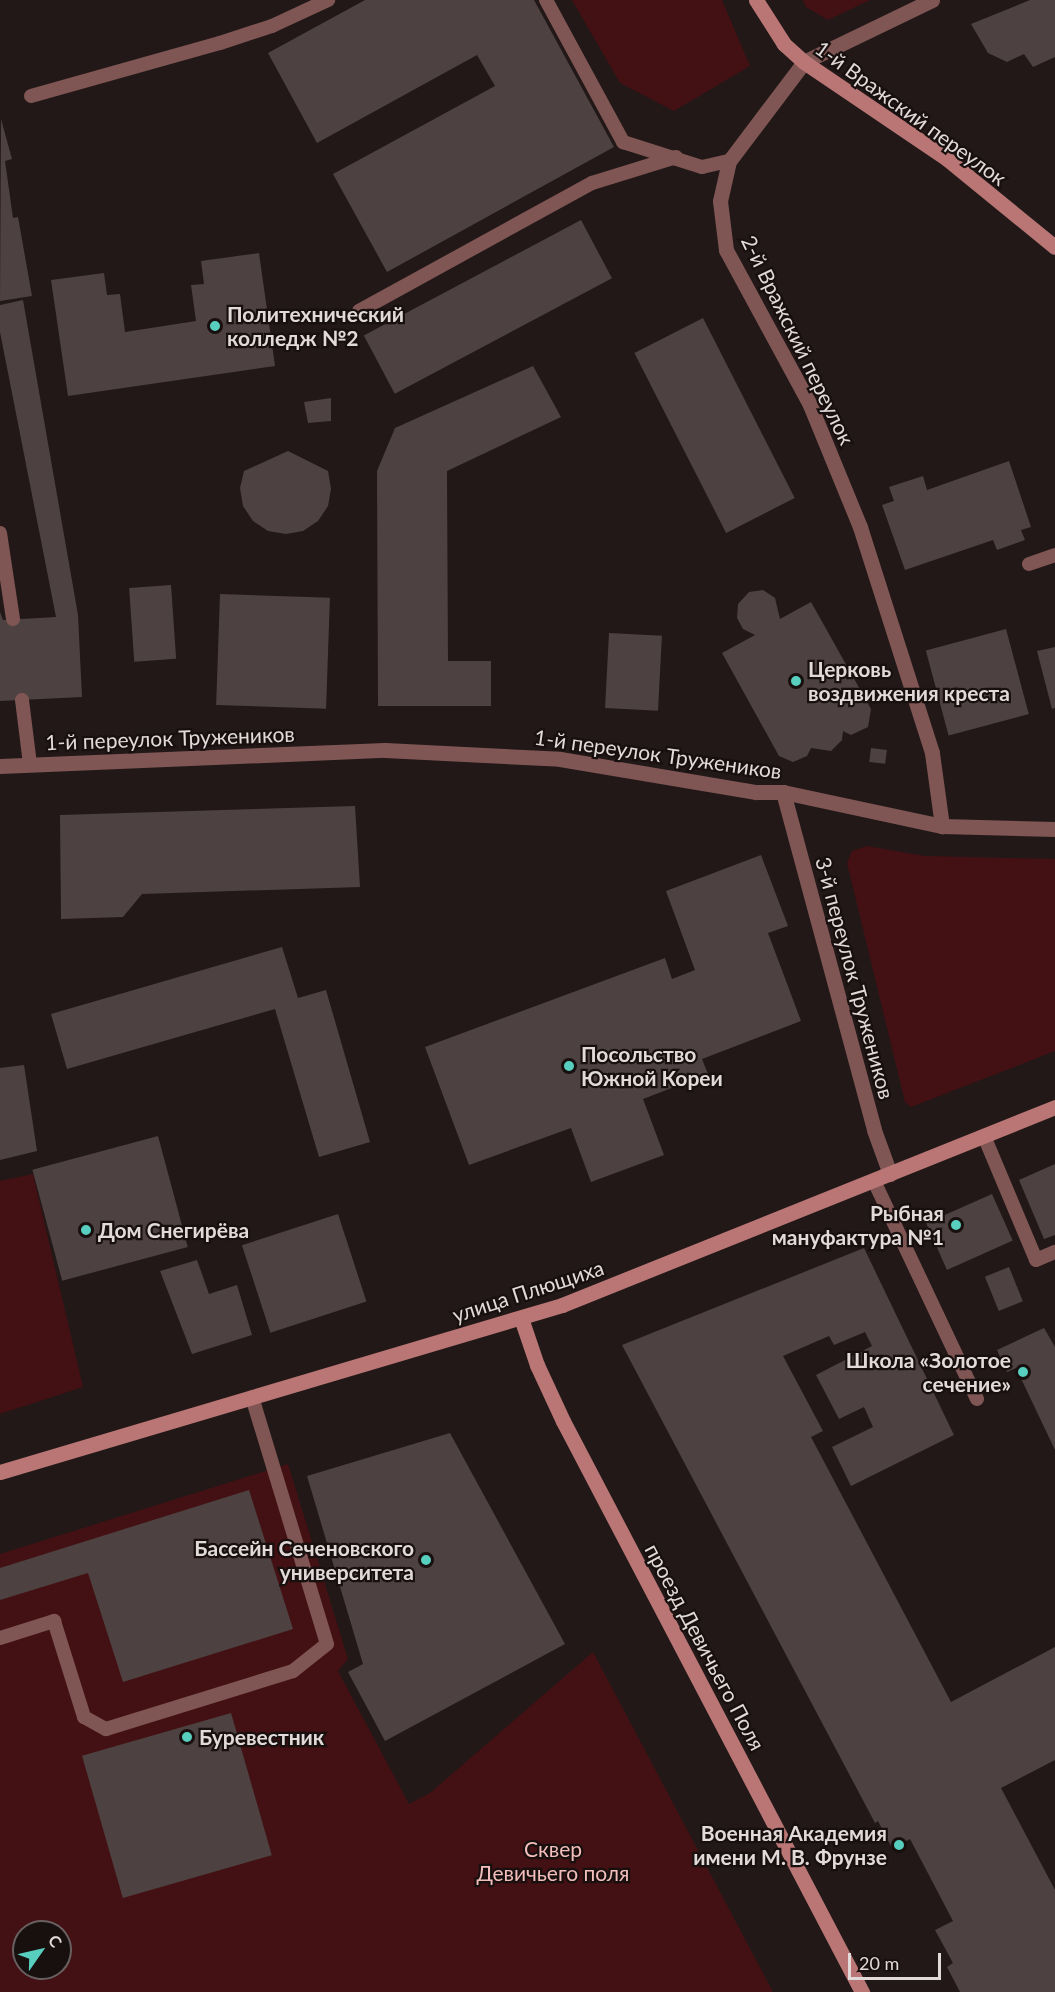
<!DOCTYPE html>
<html>
<head>
<meta charset="utf-8">
<style>
	body { margin:0 }
	#map { position:relative; width:1055px; height:1992px; overflow:hidden; background:#221818; font-family:Lato,sans-serif }
	div>[style] { position:absolute }
	[style*='--x'] { left:calc(var(--x)*1px); top:calc(var(--y)*1px); width:calc(var(--w)*1px); rotate:calc(var(--a)*1deg) }
	.green>* { inset:0; background:#431113 }
	.building>* { inset:0; background:#4d4241; transform-origin:0 0 }
	.lane>* { height:14px; margin:-7px; padding:0 7px; transform-origin:7px; border-radius:7px; background:#7f5654 }
	.street>* { height:15px; margin:-7.5px; padding:0 7.5px; transform-origin:7.5px; border-radius:7.5px; background:#7f5654 }
	.secondary>* { height:15px; margin:-7.5px; padding:0 7.5px; transform-origin:7.5px; border-radius:7.5px; background:#b97674 }
	.dots>* { width:16px; height:16px; translate:-50% -50%; box-sizing:border-box; border:3px solid #180f0f; border-radius:50% }
	span { translate:-50% -50%; white-space:nowrap; text-align:center; line-height:1.15; -webkit-text-stroke:4.5px #180f0f; paint-order:stroke }
	.street-label { font-size:21px; color:#e1dad9 }
	.poi-label { font-size:21px; color:#e1dad9; font-weight:700 }
	.left { translate:0 -50%; text-align:left }
	.right { translate:-100% -50%; text-align:right }
	.park-label { font-size:21px; color:#f2bdba }
	.north { position:absolute; left:12px; top:1920px; width:60px; height:60px; box-sizing:border-box; background:#180f0f; border:2px solid #686060; border-radius:50%; rotate:56deg; font-size:16px; font-weight:700; line-height:24px; text-align:center; color:#e1dad9 }
	.north::after { content:''; display:block; margin:auto; width:21px; height:27px; background:#58cebf; clip-path:polygon(50% 0,100% 100%,50% 72%,0 100%) }
	.scale { position:absolute; left:848px; top:1953px; width:93px; height:27px; box-sizing:border-box; border:3px solid #e1dad9; border-top:0; padding-left:8px; font-size:18px; line-height:21px; white-space:nowrap; color:#e1dad9; -webkit-text-stroke:4px #180f0f; paint-order:stroke }
</style>
</head>
<body>
<div id="map">
	<div class="green">
		<div style="clip-path:polygon(572px 0,722px 0,750px 66px,674px 111px,620px 83px)"></div>
		<div style="clip-path:polygon(803px 0,870px 0,828px 20px,806px 7px)"></div>
		<div style="clip-path:polygon(867px 846px,925px 856px,1055px 859px,1055px 1051px,911px 1107px,905px 1102px,847px 863px,852px 851px)"></div>
		<div style="clip-path:polygon(33px 1174px,83px 1387px,0 1414px,0 1181px)"></div>
		<div style="clip-path:polygon(evenodd,288px 1464px,348px 1659px,338px 1671px,409px 1804px,430px 1793px,593px 1652px,773px 1992px,0 1992px,0 1554px,288px 1464px,24px 1932px,60px 1932px,60px 1968px,24px 1968px,24px 1932px)"></div>
	</div>
	<div class="building">
		<div style="clip-path:polygon(365px 0,534px 0,614px 147px,387px 272px,333px 174px,495px 86px,477px 55px,317px 143px,268px 53px)"></div>
		<div style="clip-path:polygon(1030px 0,1055px 0,1055px 57px,1033px 67px,1024px 54px,1007px 62px,988px 53px,971px 24px)"></div>
		<div style="clip-path:polygon(1px 119px,12px 159px,5px 161px,13px 218px,18px 217px,32px 296px,0 301px)"></div>
		<div style="left:581px;top:220px;width:66px;height:246px;rotate:62deg"></div>
		<div style="clip-path:polygon(259px 253px,275px 366px,68px 396px,51px 280px,104px 273px,107px 295px,120px 294px,125px 332px,196px 321px,191px 285px,204px 284px,201px 261px)"></div>
		<div style="clip-path:polygon(23px 300px,78px 615px,82px 697px,0 701px,0 612px,3px 620px,56px 617px,0 332px,0 305px)"></div>
		<div style="left:703px;top:318px;width:202px;height:77px;rotate:63deg"></div>
		<div style="clip-path:polygon(533px 366px,561px 417px,447px 471px,448px 661px,491px 661px,491px 706px,378px 706px,377px 471px,395px 428px)"></div>
		<div style="clip-path:polygon(331px 398px,331px 421px,308px 423px,304px 402px)"></div>
		<div style="clip-path:polygon(288px 451px,328px 471px,331px 489px,328px 506px,318px 521px,303px 531px,286px 534px,268px 531px,253px 521px,243px 506px,240px 488px,244px 471px)"></div>
		<div style="clip-path:polygon(1009px 461px,1031px 527px,1021px 530px,1025px 540px,997px 550px,993px 540px,905px 570px,882px 505px,894px 501px,889px 487px,923px 476px,927px 490px)"></div>
		<div style="left:171px;top:585px;width:74px;height:42px;rotate:86deg"></div>
		<div style="clip-path:polygon(763px 590px,775px 598px,780px 619px,811px 602px,871px 709px,868px 727px,851px 735px,843px 731px,842px 740px,831px 751px,811px 748px,807px 756px,793px 762px,779px 756px,722px 653px,755px 635px,743px 629px,737px 618px,738px 604px,749px 592px)"></div>
		<div style="left:220px;top:594px;width:110px;height:111px;rotate:2deg"></div>
		<div style="left:1006px;top:629px;width:88px;height:83px;rotate:75deg"></div>
		<div style="left:609px;top:633px;width:53px;height:75px;rotate:3deg"></div>
		<div style="clip-path:polygon(1055px 647px,1055px 708px,1052px 709px,1037px 651px)"></div>
		<div style="left:871px;top:748px;width:16px;height:14px;rotate:7deg"></div>
		<div style="clip-path:polygon(355px 806px,360px 887px,142px 894px,123px 917px,61px 919px,60px 815px)"></div>
		<div style="clip-path:polygon(761px 855px,788px 926px,768px 933px,801px 1021px,702px 1059px,708px 1074px,643px 1099px,664px 1155px,591px 1182px,571px 1128px,469px 1165px,425px 1047px,665px 958px,672px 979px,695px 970px,666px 891px)"></div>
		<div style="clip-path:polygon(282px 947px,298px 998px,326px 990px,370px 1142px,319px 1157px,275px 1009px,67px 1069px,51px 1014px)"></div>
		<div style="clip-path:polygon(24px 1065px,37px 1151px,0 1160px,0 1068px)"></div>
		<div style="left:158px;top:1136px;width:115px;height:130px;rotate:75deg"></div>
		<div style="clip-path:polygon(1055px 1164px,1055px 1235px,1044px 1239px,1019px 1180px)"></div>
		<div style="left:992px;top:1194px;width:51px;height:72px;rotate:66deg"></div>
		<div style="left:338px;top:1214px;width:92px;height:101px;rotate:72deg"></div>
		<div style="clip-path:polygon(864px 1248px,954px 1435px,851px 1486px,832px 1447px,873px 1427px,864px 1407px,839px 1419px,816px 1375px,872px 1346px,865px 1332px,834px 1345px,829px 1336px,783px 1356px,823px 1431px,811px 1437px,951px 1702px,1055px 1647px,1055px 1760px,1001px 1788px,1055px 1890px,1055px 1992px,960px 1992px,947px 1967px,953px 1963px,935px 1930px,953px 1921px,910px 1839px,892px 1848px,878px 1821px,875px 1823px,622px 1345px)"></div>
		<div style="clip-path:polygon(197px 1260px,209px 1294px,237px 1285px,252px 1335px,192px 1354px,160px 1271px)"></div>
		<div style="left:1009px;top:1267px;width:37px;height:26px;rotate:68deg"></div>
		<div style="clip-path:polygon(1044px 1328px,1055px 1347px,1055px 1450px,1016px 1368px,1007px 1372px,997px 1350px)"></div>
		<div style="clip-path:polygon(450px 1433px,565px 1644px,385px 1741px,348px 1672px,363px 1664px,307px 1476px)"></div>
		<div style="clip-path:polygon(249px 1490px,293px 1629px,123px 1682px,88px 1573px,0 1600px,0 1568px)"></div>
		<div style="left:231px;top:1713px;width:148px;height:155px;rotate:74deg"></div>
	</div>
	<div class="lane">
		<div style="--x:546;--y:0;--w:162;--a:61.5"></div>
		<div style="--x:623;--y:142;--w:83;--a:17.6"></div>
		<div style="--x:702;--y:167;--w:28;--a:-13"></div>
		<div style="--x:31;--y:96;--w:196;--a:-15.7"></div>
		<div style="--x:220;--y:43;--w:55;--a:-18.1"></div>
		<div style="--x:272;--y:26;--w:62;--a:-24.9"></div>
		<div style="--x:359;--y:311;--w:266;--a:-28.8"></div>
		<div style="--x:592;--y:183;--w:88;--a:-17.2"></div>
		<div style="--x:0;--y:533;--w:87;--a:81.4"></div>
		<div style="--x:1029;--y:564;--w:28;--a:-19"></div>
		<div style="--x:22;--y:700;--w:64;--a:82.9"></div>
		<div style="--x:984;--y:1136;--w:134;--a:67.2"></div>
		<div style="--x:1036;--y:1260;--w:21;--a:-23"></div>
		<div style="--x:874;--y:1181;--w:241;--a:64.7"></div>
		<div style="--x:0;--y:1638;--w:57;--a:-17.5"></div>
		<div style="--x:54;--y:1621;--w:101;--a:72.6"></div>
		<div style="--x:84;--y:1717;--w:25;--a:29"></div>
		<div style="--x:106;--y:1729;--w:196;--a:-17.2"></div>
		<div style="--x:293;--y:1671;--w:43;--a:-38.5"></div>
		<div style="--x:327;--y:1644;--w:258;--a:-106.9"></div>
	</div>
	<div class="street">
		<div style="--x:932;--y:0;--w:142;--a:154.2"></div>
		<div style="--x:804;--y:62;--w:124;--a:127.1"></div>
		<div style="--x:729;--y:161;--w:41;--a:102.7"></div>
		<div style="--x:720;--y:201;--w:49;--a:83"></div>
		<div style="--x:726;--y:250;--w:176;--a:61.5"></div>
		<div style="--x:810;--y:405;--w:132;--a:67.7"></div>
		<div style="--x:860;--y:527;--w:237;--a:72.3"></div>
		<div style="--x:932;--y:753;--w:74;--a:82.2"></div>
		<div style="--x:0;--y:766;--w:385;--a:-2.4"></div>
		<div style="--x:385;--y:750;--w:175;--a:2.9"></div>
		<div style="--x:560;--y:759;--w:199;--a:9.6"></div>
		<div style="--x:756;--y:792;--w:27;--a:0"></div>
		<div style="--x:783;--y:792;--w:163;--a:12.1"></div>
		<div style="--x:942;--y:826;--w:113;--a:1.5"></div>
		<div style="--x:783;--y:792;--w:350;--a:74.9"></div>
		<div style="--x:874;--y:1130;--w:47;--a:70"></div>
	</div>
	<div class="secondary">
		<div style="--x:756;--y:0;--w:52;--a:57.5"></div>
		<div style="--x:784;--y:44;--w:27;--a:42"></div>
		<div style="--x:804;--y:62;--w:173;--a:34.1"></div>
		<div style="--x:947;--y:159;--w:139;--a:39.2"></div>
		<div style="--x:521;--y:1318;--w:50;--a:71.2"></div>
		<div style="--x:537;--y:1365;--w:62;--a:65.1"></div>
		<div style="--x:563;--y:1421;--w:645;--a:62.36"></div>
		<div style="--x:0;--y:1472;--w:586;--a:-16.55"></div>
		<div style="--x:562;--y:1305;--w:531;--a:-21.88"></div>
	</div>
	<div class="dots">
		<div style="left:215px;top:326px;background:#58cebf"></div>
		<div style="left:796px;top:681px;background:#58cebf"></div>
		<div style="left:569px;top:1066px;background:#58cebf"></div>
		<div style="left:956px;top:1225px;background:#58cebf"></div>
		<div style="left:86px;top:1230px;background:#58cebf"></div>
		<div style="left:1023px;top:1372px;background:#58cebf"></div>
		<div style="left:426px;top:1560px;background:#58cebf"></div>
		<div style="left:187px;top:1737px;background:#58cebf"></div>
		<div style="left:899px;top:1845px;background:#58cebf"></div>
	</div>
	<div class="street-label">
		<span style="left:911px;top:113px;rotate:36deg">1-й Вражский переулок</span>
		<span style="left:798px;top:340px;rotate:64deg">2-й Вражский переулок</span>
		<span style="left:170px;top:738px;rotate:-2deg">1-й переулок Тружеников</span>
		<span style="left:658px;top:754px;rotate:8deg">1-й переулок Тружеников</span>
		<span style="left:855px;top:978px;rotate:75deg">3-й переулок Тружеников</span>
		<span style="left:528px;top:1291px;rotate:-18deg">улица Плющиха</span>
		<span style="left:705px;top:1647px;rotate:62deg">проезд Девичьего Поля</span>
	</div>
	<div class="poi-label">
		<span class="left" style="left:227px;top:326px">Политехнический<br>колледж №2</span>
		<span class="left" style="left:808px;top:681px">Церковь<br>воздвижения креста</span>
		<span class="left" style="left:581px;top:1066px">Посольство<br>Южной Кореи</span>
		<span class="right" style="left:944px;top:1225px">Рыбная<br>мануфактура №1</span>
		<span class="left" style="left:98px;top:1230px">Дом Снегирёва</span>
		<span class="right" style="left:1011px;top:1372px">Школа «Золотое<br>сечение»</span>
		<span class="right" style="left:414px;top:1560px">Бассейн Сеченовского<br>университета</span>
		<span class="left" style="left:199px;top:1737px">Буревестник</span>
		<span class="right" style="left:887px;top:1845px">Военная Академия<br>имени М. В. Фрунзе</span>
	</div>
	<div class="park-label">
		<span style="left:553px;top:1861px">Сквер<br>Девичьего поля</span>
	</div>
	<div class="north">С</div>
	<div class="scale">20 m</div>
</div>
</body>
</html>
